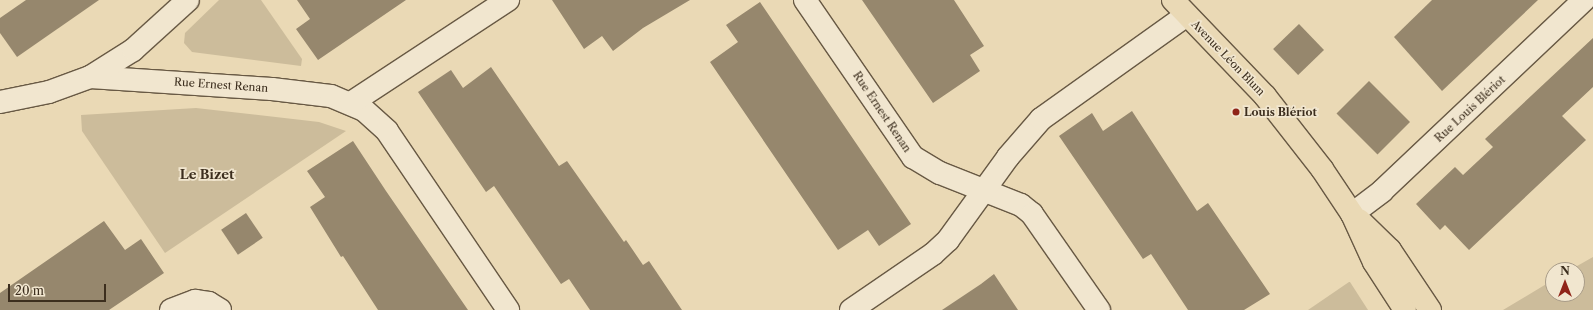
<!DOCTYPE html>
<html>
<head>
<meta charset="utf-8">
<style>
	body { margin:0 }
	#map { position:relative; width:1593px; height:310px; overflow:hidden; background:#ead9b5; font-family:"Libre Caslon Text",serif }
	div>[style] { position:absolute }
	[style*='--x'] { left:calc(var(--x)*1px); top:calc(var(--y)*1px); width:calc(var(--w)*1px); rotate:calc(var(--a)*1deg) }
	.green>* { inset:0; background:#ccbc9b }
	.building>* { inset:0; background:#96876d; transform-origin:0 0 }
	.roads { filter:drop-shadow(1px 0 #685944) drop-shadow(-1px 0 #685944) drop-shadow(0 1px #685944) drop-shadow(0 -1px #685944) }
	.street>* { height:22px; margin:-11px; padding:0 11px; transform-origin:11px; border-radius:11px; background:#f1e6cf }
	.primary>* { height:22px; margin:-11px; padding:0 11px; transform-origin:11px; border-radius:11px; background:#ead9b5 }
	.dots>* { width:11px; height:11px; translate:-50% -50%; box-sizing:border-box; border:2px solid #f1e6cf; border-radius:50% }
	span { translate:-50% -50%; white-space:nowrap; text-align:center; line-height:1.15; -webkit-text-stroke:3.5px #f1e6cf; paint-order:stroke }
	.street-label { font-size:11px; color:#3c2e1e }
	.poi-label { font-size:11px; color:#3c2e1e; font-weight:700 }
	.left { translate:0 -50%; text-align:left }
	.quarter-label { font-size:13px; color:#3c2e1e; font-weight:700 }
	.north { position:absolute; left:1545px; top:262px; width:40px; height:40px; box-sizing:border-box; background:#f1e6cf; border:1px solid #a99c88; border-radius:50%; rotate:0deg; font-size:11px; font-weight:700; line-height:16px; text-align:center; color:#3c2e1e }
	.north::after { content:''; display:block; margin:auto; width:14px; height:18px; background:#8f2418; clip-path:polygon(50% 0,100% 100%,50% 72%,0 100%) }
	.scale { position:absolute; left:8px; top:284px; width:98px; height:18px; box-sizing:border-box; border:2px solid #3c2e1e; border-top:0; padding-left:5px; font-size:12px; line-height:14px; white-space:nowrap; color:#3c2e1e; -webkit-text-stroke:3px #f1e6cf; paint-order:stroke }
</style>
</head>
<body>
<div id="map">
	<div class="green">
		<div style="clip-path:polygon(219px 0,261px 0,302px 59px,301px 66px,192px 52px,184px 43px,185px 33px)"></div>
		<div style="clip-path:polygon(196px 108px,319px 122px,346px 131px,165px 253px,82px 131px,81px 115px)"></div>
		<div style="clip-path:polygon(1593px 257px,1593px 310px,1503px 310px,1553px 280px,1553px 294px,1577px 294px,1577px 270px,1570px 270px)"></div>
		<div style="clip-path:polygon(1350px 282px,1368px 310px,1308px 310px,1349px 282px)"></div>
	</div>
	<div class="building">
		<div style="clip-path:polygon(26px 0,99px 0,17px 57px,0 33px,0 18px)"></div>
		<div style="clip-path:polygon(297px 0,406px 0,318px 60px,296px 29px,310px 19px)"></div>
		<div style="clip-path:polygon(552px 0,690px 0,643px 28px,613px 51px,602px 36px,584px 49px)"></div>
		<div style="clip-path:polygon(862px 0,954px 0,984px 46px,970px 55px,980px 71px,933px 103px)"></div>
		<div style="clip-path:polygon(1432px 0,1538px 0,1442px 91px,1394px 37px)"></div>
		<div style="clip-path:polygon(760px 2px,911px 224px,879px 246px,868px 230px,838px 250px,710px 62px,738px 42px,726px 25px)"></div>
		<div style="left:1299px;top:24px;width:36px;height:36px;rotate:46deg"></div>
		<div style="clip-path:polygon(1593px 38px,1593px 87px,1562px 116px,1586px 140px,1469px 250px,1445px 225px,1440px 230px,1416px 204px,1455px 167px,1463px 175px,1493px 147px,1485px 139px)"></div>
		<div style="clip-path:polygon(491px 67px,559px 166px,567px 161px,624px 242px,626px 240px,643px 265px,649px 261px,682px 310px,590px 310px,569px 279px,561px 284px,494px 186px,486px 192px,418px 92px,451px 70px,463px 88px)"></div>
		<div style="left:1369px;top:81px;width:58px;height:46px;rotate:45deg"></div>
		<div style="clip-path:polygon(1132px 111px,1197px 211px,1208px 203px,1270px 294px,1244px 310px,1188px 310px,1151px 254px,1143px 259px,1059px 136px,1092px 113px,1103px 131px)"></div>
		<div style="clip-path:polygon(353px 141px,386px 191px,468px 310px,378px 310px,343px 256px,341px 257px,310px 207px,325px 197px,307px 171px)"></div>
		<div style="left:246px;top:213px;width:30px;height:30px;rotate:56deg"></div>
		<div style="clip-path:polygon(104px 221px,125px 250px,141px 239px,164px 273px,109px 310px,0 310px,0 293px)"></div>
		<div style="clip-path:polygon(994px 274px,1018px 310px,942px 310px,981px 284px)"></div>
	</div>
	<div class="roads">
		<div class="street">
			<div style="--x:805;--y:0;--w:191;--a:55.5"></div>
			<div style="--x:913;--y:157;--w:31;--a:31"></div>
			<div style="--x:940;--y:173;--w:87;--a:21.6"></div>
			<div style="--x:1021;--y:205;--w:14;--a:39"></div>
			<div style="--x:1032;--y:214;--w:117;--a:55.1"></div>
			<div style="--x:90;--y:77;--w:182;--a:3.8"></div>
			<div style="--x:272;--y:89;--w:59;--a:6.8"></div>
			<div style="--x:331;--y:96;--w:36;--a:23"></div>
			<div style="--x:364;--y:110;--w:31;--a:42"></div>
			<div style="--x:387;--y:131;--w:216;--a:55.9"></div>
			<div style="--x:0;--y:102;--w:50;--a:-11.5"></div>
			<div style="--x:49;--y:92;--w:44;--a:-20.1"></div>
			<div style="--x:90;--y:77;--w:51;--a:-32.1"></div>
			<div style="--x:133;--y:50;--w:74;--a:-42.3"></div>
			<div style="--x:351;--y:103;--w:188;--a:-33.3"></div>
			<div style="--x:1352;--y:214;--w:38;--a:-37"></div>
			<div style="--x:1382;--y:191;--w:278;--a:-43.4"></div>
			<div style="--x:171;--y:310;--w:26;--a:-21"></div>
			<div style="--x:195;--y:301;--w:14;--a:8"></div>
			<div style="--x:209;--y:303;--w:13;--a:32"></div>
			<div style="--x:851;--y:310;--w:99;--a:-34.3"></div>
			<div style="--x:933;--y:254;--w:21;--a:-43"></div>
			<div style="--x:948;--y:240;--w:102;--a:-54.1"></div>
			<div style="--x:1008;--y:157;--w:50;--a:-49"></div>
			<div style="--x:1041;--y:119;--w:179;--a:-35.5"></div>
		</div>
		<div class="primary">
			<div style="--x:1173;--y:0;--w:133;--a:46.2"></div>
			<div style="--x:1265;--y:96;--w:93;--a:52"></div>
			<div style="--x:1322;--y:169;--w:54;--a:56.3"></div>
			<div style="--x:1352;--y:214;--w:53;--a:65.4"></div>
			<div style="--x:1374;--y:262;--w:57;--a:57.1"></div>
			<div style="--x:1359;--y:220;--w:43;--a:44.1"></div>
			<div style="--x:1390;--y:250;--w:72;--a:56.3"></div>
		</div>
	</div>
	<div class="dots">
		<div style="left:1236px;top:112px;background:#8f2418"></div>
	</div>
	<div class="street-label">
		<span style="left:1228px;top:58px;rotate:46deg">Avenue Léon Blum</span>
		<span style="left:221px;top:85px;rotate:4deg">Rue Ernest Renan</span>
		<span style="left:1470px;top:109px;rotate:-43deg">Rue Louis Blériot</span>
		<span style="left:882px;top:112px;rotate:56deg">Rue Ernest Renan</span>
	</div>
	<div class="poi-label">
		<span class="left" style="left:1244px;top:112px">Louis Blériot</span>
	</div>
	<div class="quarter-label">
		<span style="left:207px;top:174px">Le Bizet</span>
	</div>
	<div class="north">N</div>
	<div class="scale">20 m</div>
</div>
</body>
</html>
